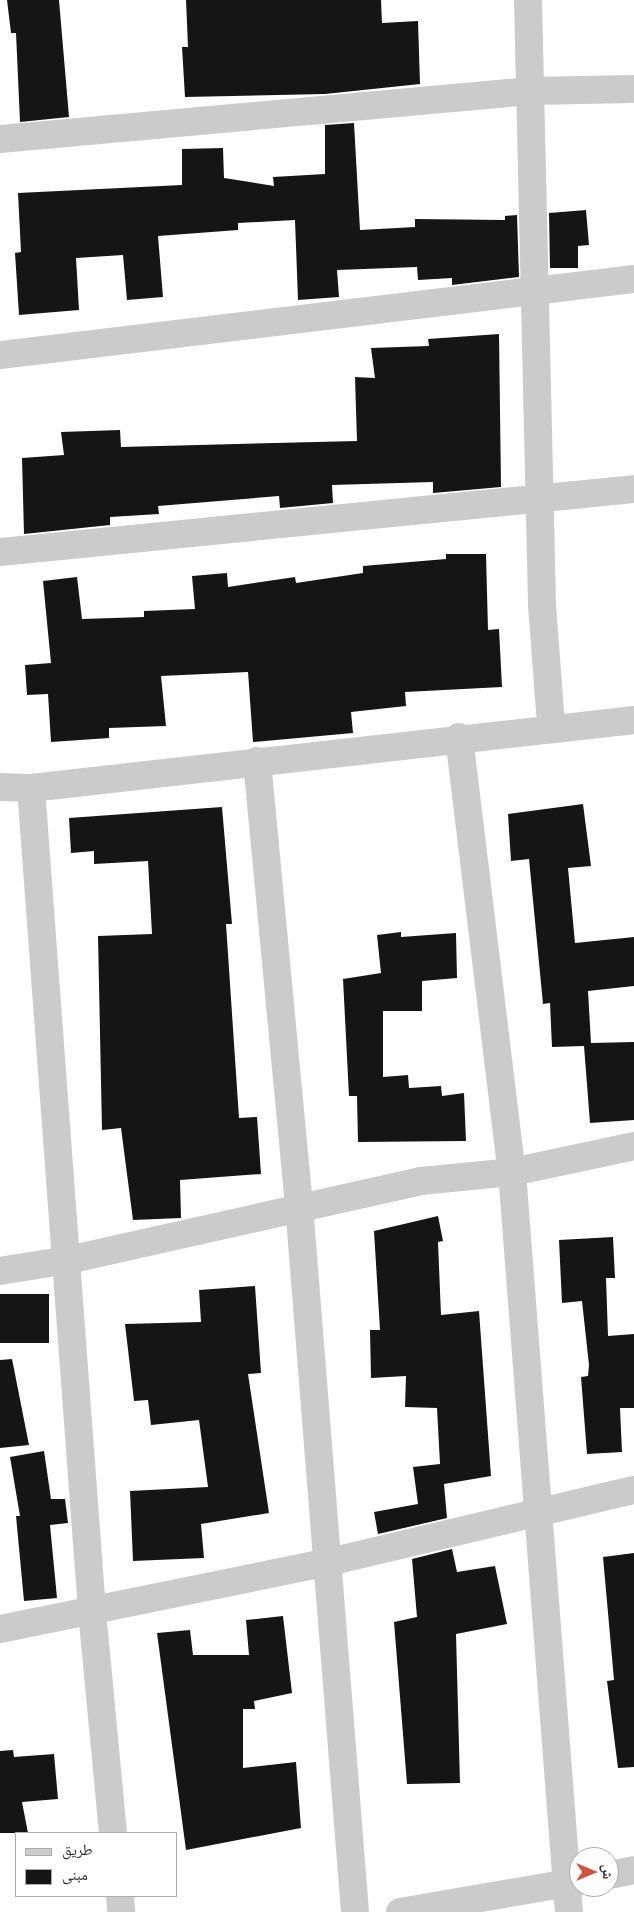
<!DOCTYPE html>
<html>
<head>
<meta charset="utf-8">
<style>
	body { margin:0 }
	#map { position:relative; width:634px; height:1912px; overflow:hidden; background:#fff; font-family:Raleway,"Noto Naskh Arabic",sans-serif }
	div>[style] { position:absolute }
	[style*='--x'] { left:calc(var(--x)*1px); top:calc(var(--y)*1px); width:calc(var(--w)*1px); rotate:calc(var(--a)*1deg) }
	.building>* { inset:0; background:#151515; transform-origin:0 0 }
	.minor>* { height:28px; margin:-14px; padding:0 14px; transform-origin:14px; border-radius:14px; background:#cbcbcb }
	span { translate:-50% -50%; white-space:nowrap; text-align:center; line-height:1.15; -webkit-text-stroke:5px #fff; paint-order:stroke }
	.legend { position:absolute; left:15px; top:1832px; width:162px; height:65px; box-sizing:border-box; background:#fff; border:1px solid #ababab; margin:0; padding:6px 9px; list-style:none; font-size:15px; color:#2e2e2e }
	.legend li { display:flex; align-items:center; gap:10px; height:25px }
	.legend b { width:25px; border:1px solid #ababab }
	.north { position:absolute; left:569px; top:1847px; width:50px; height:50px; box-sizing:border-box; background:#fff; border:1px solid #ababab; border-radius:50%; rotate:90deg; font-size:14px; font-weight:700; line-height:20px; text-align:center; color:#2e2e2e }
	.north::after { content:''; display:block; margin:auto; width:18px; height:22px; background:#cf5445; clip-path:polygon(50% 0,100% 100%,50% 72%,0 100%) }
</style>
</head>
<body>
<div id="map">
	<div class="building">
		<div style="clip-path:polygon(7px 0,59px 0,69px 117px,20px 122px,16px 33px,11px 33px)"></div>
		<div style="clip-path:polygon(186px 0,381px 0,382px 23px,418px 21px,420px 84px,325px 94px,185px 97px,182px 47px,188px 47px)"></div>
		<div style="clip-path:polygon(354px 123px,360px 230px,415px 227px,415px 219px,505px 220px,505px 216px,517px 215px,519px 277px,452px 285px,452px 278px,418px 280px,417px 267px,337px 270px,339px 297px,298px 300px,295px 220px,238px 223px,238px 230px,158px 236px,163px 297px,127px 300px,123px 255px,76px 258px,79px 310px,19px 315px,15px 253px,21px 252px,18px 193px,182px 185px,182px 149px,223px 148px,224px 178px,274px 186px,273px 177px,325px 174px,325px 125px)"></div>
		<div style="clip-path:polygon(586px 210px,589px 245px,578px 246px,578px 268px,550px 268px,549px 213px)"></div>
		<div style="clip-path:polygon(499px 334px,501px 487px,433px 493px,433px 482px,332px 485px,333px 503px,280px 508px,279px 496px,158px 506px,159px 514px,110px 517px,110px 525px,24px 534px,22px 458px,64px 455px,61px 432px,120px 430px,121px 447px,357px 441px,355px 377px,375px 378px,371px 348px,429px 346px,428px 339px)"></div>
		<div style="clip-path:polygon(446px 554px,486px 554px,488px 630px,499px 629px,502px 687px,405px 692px,406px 706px,351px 712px,353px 733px,253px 742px,248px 672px,161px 676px,166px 726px,109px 728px,109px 738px,51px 742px,48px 694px,27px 695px,25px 665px,51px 663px,43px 581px,77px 577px,82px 619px,144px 617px,144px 611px,195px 609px,192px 576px,227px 573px,228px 587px,295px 577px,296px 583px,363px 573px,363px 566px,446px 559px)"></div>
		<div style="clip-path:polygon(583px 804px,591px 866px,568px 868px,575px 943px,634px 937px,634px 986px,588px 991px,591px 1043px,634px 1042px,634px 1120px,590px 1123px,584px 1046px,552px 1047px,550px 1003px,543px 1004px,529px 859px,511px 861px,508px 814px)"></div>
		<div style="clip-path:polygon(222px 807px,232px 924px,226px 924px,239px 1118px,257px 1117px,261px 1174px,180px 1180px,181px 1218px,133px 1220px,121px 1128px,102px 1130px,98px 936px,152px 934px,148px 861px,94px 864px,94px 851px,71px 853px,69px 818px)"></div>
		<div style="clip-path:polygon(401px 932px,401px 937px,456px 933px,457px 978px,422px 981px,422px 1011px,383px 1011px,383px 1077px,408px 1075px,409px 1088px,441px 1086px,442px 1096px,464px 1093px,466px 1141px,358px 1142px,357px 1096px,349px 1096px,343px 979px,381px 973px,377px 935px)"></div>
		<div style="clip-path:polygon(438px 1216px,443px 1241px,438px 1242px,441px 1315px,479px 1311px,491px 1476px,444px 1484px,447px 1518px,378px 1534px,374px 1512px,418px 1504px,413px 1467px,440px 1464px,437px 1408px,405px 1407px,406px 1376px,371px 1378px,370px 1330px,380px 1330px,374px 1231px)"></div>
		<div style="clip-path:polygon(613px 1237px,615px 1278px,606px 1278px,608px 1336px,634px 1334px,634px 1408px,620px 1408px,622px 1452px,587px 1454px,581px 1377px,588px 1376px,589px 1365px,582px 1301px,562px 1303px,559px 1240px)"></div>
		<div style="clip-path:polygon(255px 1286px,261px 1373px,248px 1374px,269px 1513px,201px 1524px,204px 1558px,133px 1561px,130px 1491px,208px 1487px,199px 1420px,151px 1425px,148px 1400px,134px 1401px,125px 1324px,201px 1322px,199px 1290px)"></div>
		<div style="left:0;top:1294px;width:49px;height:49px"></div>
		<div style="clip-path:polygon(12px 1359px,29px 1445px,0 1448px,0 1360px)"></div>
		<div style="clip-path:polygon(44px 1451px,51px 1499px,65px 1499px,68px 1523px,50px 1525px,57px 1598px,24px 1601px,16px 1516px,20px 1516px,10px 1457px)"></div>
		<div style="clip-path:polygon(452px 1549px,457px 1572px,495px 1566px,507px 1624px,456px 1634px,460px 1783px,407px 1784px,394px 1622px,417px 1617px,412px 1559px)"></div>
		<div style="clip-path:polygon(634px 1553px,634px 1767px,618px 1768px,607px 1681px,614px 1680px,603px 1557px)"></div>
		<div style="clip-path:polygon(283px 1616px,292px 1693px,254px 1701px,255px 1709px,243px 1709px,243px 1768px,296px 1762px,301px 1828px,186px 1850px,157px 1633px,190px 1630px,193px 1655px,249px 1655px,246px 1620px)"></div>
		<div style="clip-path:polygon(13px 1750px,14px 1757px,54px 1754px,58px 1799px,22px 1802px,28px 1833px,0 1833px,0 1751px)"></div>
	</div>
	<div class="minor">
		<div style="--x:528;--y:0;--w:605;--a:88.67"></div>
		<div style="--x:542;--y:605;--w:121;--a:85.7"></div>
		<div style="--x:0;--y:139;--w:532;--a:-5.17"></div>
		<div style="--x:530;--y:91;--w:104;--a:-1.1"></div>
		<div style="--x:0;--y:355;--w:639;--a:-6.84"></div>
		<div style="--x:0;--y:552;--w:637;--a:-5.67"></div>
		<div style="--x:459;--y:737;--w:438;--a:83.1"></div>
		<div style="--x:512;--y:1172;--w:742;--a:85.6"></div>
		<div style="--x:257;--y:761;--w:446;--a:84.6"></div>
		<div style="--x:299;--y:1205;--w:709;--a:85.47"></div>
		<div style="--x:0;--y:787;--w:31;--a:2"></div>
		<div style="--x:31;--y:788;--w:607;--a:-6.43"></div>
		<div style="--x:31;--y:788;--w:825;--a:85.76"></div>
		<div style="--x:92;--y:1611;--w:223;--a:84.6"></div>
		<div style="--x:0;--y:1271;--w:69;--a:-9.2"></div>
		<div style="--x:68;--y:1260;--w:362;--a:-12.6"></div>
		<div style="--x:421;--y:1181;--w:91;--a:-5.6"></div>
		<div style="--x:512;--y:1172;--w:125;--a:-12"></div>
		<div style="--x:0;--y:1629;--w:336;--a:-11.5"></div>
		<div style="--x:329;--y:1562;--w:313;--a:-13.3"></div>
		<div style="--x:609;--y:1875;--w:25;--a:-11"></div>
		<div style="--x:120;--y:1896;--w:16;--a:86"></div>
		<div style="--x:400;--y:1912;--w:182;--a:-9.8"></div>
	</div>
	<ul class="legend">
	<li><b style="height:6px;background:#cbcbcb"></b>طريق</li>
	<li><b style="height:14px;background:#151515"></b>مبنى</li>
	</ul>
	<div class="north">ش</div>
</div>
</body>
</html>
